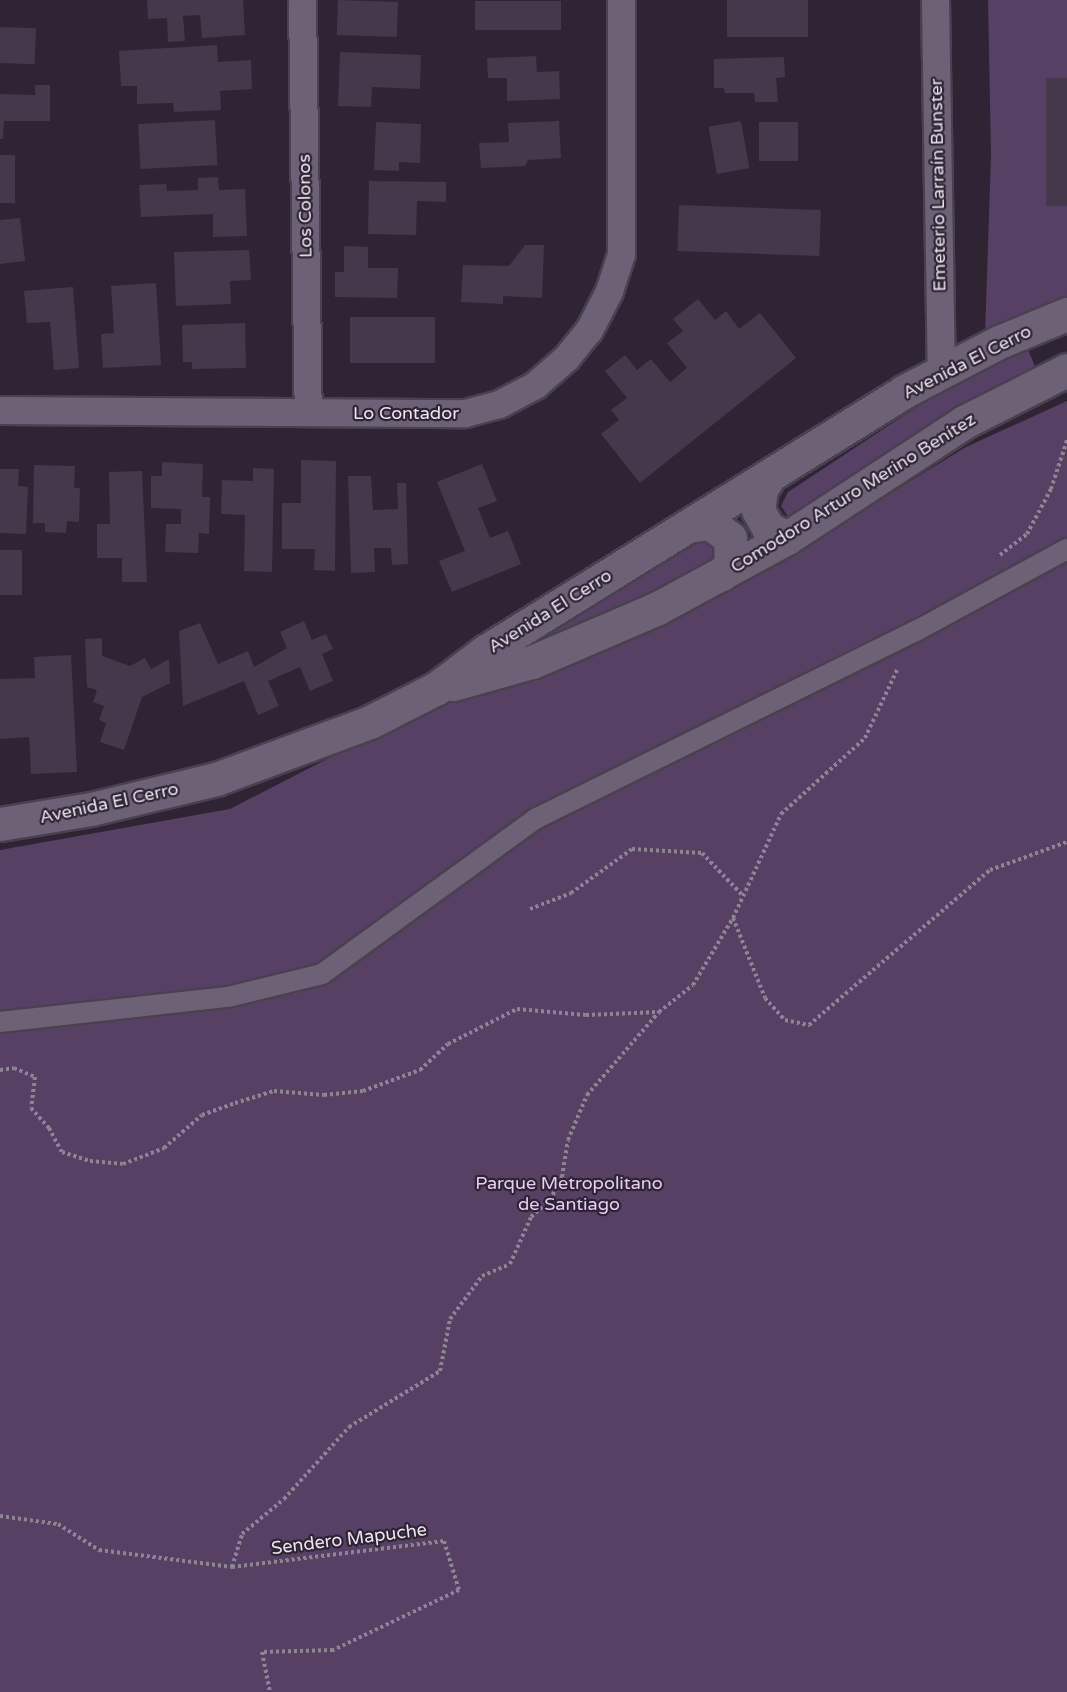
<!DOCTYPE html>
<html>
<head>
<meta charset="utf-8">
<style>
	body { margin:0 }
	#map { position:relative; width:1067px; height:1692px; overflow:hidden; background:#2e2434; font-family:"Varela Round",sans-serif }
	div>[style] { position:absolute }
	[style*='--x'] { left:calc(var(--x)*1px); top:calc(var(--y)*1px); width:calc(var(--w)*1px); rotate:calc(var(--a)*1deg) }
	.green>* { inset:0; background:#564164 }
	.building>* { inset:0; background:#43394a; transform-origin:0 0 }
	.path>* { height:4px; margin-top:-2px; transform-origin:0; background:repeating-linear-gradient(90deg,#8e8593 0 3px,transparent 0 6px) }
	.roads { filter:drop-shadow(2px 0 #49414f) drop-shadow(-2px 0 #49414f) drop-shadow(0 2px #49414f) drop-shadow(0 -2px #49414f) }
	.pedestrian>* { height:20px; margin:-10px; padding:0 10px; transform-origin:10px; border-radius:10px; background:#6d6275 }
	.minor>* { height:27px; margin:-13.5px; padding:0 13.5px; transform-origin:13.5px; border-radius:13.5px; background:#6d6275 }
	.tertiary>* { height:33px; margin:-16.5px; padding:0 16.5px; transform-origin:16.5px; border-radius:16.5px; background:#6d6275 }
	span { translate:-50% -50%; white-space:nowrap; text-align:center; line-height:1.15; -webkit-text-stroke:4.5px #2e2434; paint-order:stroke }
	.street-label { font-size:18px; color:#ece5f0 }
	.park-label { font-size:18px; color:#e6cdf7 }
</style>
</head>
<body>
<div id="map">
	<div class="green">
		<div style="clip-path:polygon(988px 0,1067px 0,1067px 306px,985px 336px,991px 155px)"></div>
		<div style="clip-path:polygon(1026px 345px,1037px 371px,801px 521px,787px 515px,781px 506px,788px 492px,947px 387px)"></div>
		<div style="clip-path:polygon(1067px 401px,1067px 1692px,0 1692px,0 850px,230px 809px,428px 707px,682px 615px,749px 580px,966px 447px)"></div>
		<div style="clip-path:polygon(708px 531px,727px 552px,628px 603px,504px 659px)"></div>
	</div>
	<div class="building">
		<div style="clip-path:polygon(147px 0,243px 0,245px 35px,202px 38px,200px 15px,183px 16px,185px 41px,168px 42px,167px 18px,148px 19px)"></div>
		<div style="left:338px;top:0;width:60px;height:35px;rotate:2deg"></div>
		<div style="left:727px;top:0;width:81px;height:37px"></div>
		<div style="left:475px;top:1px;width:86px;height:29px"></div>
		<div style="left:0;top:27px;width:36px;height:36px;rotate:2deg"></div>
		<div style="clip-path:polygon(217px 45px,218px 62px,251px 60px,252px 89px,220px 91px,221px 110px,174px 112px,173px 103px,137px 104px,137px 86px,121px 86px,119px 51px)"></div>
		<div style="clip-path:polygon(340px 52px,421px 55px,420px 89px,372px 87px,371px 107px,338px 106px)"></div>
		<div style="clip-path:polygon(536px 56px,537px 72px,559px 71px,560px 99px,507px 101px,507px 78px,488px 78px,487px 58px)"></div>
		<div style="clip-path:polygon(784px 57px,785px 77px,776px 78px,778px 102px,755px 102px,754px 93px,725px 93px,724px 88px,714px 88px,714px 59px)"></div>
		<div style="left:1046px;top:78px;width:21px;height:128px"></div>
		<div style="clip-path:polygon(35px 85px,50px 85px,50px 121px,4px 121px,3px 139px,0 139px,0 94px,35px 95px)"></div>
		<div style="left:215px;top:120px;width:45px;height:77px;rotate:87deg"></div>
		<div style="clip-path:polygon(559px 121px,561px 158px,528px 160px,525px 166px,481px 168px,479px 143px,509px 142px,508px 123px)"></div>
		<div style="left:741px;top:121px;width:48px;height:33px;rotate:80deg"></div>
		<div style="clip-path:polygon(376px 122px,421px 124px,420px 163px,399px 162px,399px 171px,374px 170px)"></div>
		<div style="left:759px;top:122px;width:39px;height:39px"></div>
		<div style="left:0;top:155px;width:15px;height:48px"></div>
		<div style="clip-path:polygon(218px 177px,219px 190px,245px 189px,247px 236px,213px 237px,213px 214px,141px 217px,139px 185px,166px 184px,167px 191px,198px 190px,198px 178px)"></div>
		<div style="clip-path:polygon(369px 181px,446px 182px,446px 202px,417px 201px,416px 235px,368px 234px)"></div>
		<div style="left:679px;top:205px;width:142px;height:46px;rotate:2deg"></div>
		<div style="clip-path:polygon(20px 218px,25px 261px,0 264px,0 220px)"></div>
		<div style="clip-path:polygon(525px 245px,544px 245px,542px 298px,503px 296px,503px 304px,461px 302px,463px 265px,509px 266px)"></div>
		<div style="clip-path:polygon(344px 246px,368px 247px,368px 268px,398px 268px,397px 298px,335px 297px,335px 272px,344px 272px)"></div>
		<div style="clip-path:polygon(249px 250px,251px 280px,230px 281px,231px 304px,176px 306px,174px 252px)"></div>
		<div style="clip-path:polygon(156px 283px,161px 365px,103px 368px,101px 334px,114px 333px,111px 286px)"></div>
		<div style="clip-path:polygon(73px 287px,79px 368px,54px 370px,50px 322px,27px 323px,24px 291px)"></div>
		<div style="clip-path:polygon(698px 299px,715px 320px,726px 311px,739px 329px,760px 313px,796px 358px,640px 483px,601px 434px,619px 420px,611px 410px,627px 398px,605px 371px,625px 355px,637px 370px,651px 359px,670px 382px,687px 368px,667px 343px,683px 331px,673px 319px)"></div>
		<div style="left:350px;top:317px;width:85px;height:46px"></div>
		<div style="clip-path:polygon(245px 323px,246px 368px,192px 369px,192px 362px,183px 362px,182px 325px)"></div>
		<div style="clip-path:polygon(301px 460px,336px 461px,335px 571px,314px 570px,315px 549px,282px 549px,282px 503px,301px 503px)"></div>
		<div style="clip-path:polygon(162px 462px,203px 464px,202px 497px,210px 497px,209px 534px,199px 533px,198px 553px,165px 552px,166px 524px,181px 524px,181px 509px,151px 508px,151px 476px,162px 476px)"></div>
		<div style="clip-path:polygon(482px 464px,497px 501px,478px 508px,490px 538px,508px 531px,521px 564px,452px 592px,439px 561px,465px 551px,437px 482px)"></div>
		<div style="clip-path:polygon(34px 465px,75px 466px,74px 488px,80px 488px,79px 522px,67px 521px,66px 533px,45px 532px,45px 523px,33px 523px)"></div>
		<div style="clip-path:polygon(253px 468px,274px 469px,272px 572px,244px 571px,245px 515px,221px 514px,222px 480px,253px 481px)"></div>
		<div style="clip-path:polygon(0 469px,19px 469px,18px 486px,28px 487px,26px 534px,0 533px)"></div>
		<div style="clip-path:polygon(142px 471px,147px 582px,122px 582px,122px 558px,97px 558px,97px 524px,110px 524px,109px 472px)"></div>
		<div style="clip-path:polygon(348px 476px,371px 476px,373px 510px,398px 509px,397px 483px,406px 483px,408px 564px,392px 565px,391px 548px,374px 548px,375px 572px,351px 573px)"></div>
		<div style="left:0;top:550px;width:22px;height:45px"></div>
		<div style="clip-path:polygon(304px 621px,312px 640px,326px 634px,333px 649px,322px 654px,333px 681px,310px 691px,300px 667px,268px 681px,279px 706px,258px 715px,244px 681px,183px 706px,179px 631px,200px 623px,218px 664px,248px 651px,254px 667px,287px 648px,280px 632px)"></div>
		<div style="clip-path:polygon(102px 638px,102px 656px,130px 666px,145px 658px,151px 669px,169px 659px,170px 683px,142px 697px,124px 750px,100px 742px,106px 723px,99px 720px,104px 706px,93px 702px,97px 690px,87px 687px,85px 639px)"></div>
		<div style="clip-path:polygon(71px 655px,77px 772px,31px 774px,29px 737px,0 739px,0 679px,35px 678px,34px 657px)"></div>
	</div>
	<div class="path">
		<div style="--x:1000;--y:555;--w:34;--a:-38"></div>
		<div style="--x:1027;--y:534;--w:51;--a:-61.9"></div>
		<div style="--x:1051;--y:489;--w:52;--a:-71.9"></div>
		<div style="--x:530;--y:909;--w:44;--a:-21.3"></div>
		<div style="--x:571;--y:893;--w:75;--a:-35.8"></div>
		<div style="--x:632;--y:849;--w:70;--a:3.3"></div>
		<div style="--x:702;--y:853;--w:59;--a:46.4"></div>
		<div style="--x:733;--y:918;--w:86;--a:68.2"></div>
		<div style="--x:765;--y:998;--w:30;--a:48"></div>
		<div style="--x:785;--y:1020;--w:25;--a:12"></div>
		<div style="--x:809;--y:1025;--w:238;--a:-40.6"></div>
		<div style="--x:990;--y:870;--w:82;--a:-20"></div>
		<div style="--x:0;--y:1070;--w:14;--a:-8"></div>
		<div style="--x:14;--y:1068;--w:23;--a:23"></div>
		<div style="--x:35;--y:1077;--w:31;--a:97"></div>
		<div style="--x:31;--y:1108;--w:27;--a:48"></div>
		<div style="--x:49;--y:1128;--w:27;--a:62"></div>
		<div style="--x:62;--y:1152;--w:29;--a:18"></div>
		<div style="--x:90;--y:1161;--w:33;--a:5"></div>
		<div style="--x:123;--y:1164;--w:44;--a:-21.3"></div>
		<div style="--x:164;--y:1148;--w:50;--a:-41"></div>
		<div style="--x:202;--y:1115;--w:35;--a:-20"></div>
		<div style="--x:235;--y:1103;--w:41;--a:-17.1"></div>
		<div style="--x:274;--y:1091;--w:50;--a:4.6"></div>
		<div style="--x:324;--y:1095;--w:39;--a:-6"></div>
		<div style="--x:363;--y:1091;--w:61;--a:-20.2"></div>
		<div style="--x:420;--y:1070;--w:38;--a:-43"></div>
		<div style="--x:448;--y:1044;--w:77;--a:-26.9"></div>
		<div style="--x:517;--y:1009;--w:69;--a:5"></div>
		<div style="--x:586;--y:1015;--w:72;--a:-2.4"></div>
		<div style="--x:0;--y:1516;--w:59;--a:7.9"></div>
		<div style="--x:58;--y:1524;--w:49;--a:32.4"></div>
		<div style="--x:99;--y:1550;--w:134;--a:7.3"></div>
		<div style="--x:232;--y:1567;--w:214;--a:-7"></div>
		<div style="--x:444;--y:1541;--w:51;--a:73"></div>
		<div style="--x:459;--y:1590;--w:140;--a:154.5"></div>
		<div style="--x:333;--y:1650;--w:71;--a:178.4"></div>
		<div style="--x:262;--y:1652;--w:41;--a:78.7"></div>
		<div style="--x:232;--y:1567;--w:34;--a:-73"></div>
		<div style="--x:242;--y:1534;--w:55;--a:-39.8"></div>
		<div style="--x:284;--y:1499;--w:97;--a:-47.9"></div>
		<div style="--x:349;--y:1427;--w:107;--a:-31.6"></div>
		<div style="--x:440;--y:1371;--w:53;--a:-79.1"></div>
		<div style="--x:450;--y:1319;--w:54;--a:-53.3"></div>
		<div style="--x:482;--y:1276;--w:30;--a:-23"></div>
		<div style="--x:510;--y:1264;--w:51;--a:-65.9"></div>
		<div style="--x:531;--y:1217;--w:25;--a:-42"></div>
		<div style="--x:550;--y:1200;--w:26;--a:-62"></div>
		<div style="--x:562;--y:1177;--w:37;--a:-81"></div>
		<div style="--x:568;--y:1140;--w:49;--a:-67.1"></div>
		<div style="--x:587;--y:1095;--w:110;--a:-49.1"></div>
		<div style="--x:659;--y:1012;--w:43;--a:-38.5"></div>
		<div style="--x:693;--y:985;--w:78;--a:-59.2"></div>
		<div style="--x:733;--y:918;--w:115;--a:-65.2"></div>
		<div style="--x:781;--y:814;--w:113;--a:-42.1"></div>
		<div style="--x:865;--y:738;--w:77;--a:-64.8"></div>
	</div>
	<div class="roads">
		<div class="pedestrian">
			<div style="--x:0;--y:1022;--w:229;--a:-6.3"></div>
			<div style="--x:228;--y:997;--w:97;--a:-13.7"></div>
			<div style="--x:322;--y:974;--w:263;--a:-36"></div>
			<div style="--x:535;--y:819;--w:425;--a:-26.3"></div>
			<div style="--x:916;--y:631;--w:172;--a:-28.5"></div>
		</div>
		<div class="minor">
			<div style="--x:302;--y:0;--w:412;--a:89.2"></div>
			<div style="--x:935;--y:0;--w:371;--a:89.1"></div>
			<div style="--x:0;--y:410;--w:465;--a:0.4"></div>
			<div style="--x:465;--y:413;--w:35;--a:-15"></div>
			<div style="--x:499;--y:404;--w:41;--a:-27.8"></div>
			<div style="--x:535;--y:385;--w:41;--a:-41.1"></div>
			<div style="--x:566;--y:358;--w:36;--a:-51"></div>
			<div style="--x:589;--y:330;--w:44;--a:-62.9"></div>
			<div style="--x:609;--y:291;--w:39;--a:-72"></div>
			<div style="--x:621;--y:254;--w:254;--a:-90"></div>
		</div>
		<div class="tertiary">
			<div style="--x:767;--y:480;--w:11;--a:124"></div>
			<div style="--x:761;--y:489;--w:21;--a:98"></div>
			<div style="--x:758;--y:510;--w:21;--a:61"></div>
			<div style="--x:768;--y:528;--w:21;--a:28"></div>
			<div style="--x:688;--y:526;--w:22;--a:-8"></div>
			<div style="--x:710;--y:523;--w:25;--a:37"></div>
			<div style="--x:730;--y:538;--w:25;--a:88"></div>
			<div style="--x:731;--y:563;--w:14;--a:129"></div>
			<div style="--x:453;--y:684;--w:82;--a:-15.6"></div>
			<div style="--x:532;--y:662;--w:137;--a:-23.2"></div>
			<div style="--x:658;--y:608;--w:147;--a:-28.5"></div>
			<div style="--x:787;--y:538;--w:212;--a:-33.2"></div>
			<div style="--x:964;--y:422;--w:115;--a:-26.8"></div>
			<div style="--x:0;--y:824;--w:92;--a:-9.4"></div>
			<div style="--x:91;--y:809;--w:129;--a:-13.5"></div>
			<div style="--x:216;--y:779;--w:164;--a:-20.3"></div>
			<div style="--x:370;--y:722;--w:75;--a:-26.9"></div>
			<div style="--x:437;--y:688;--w:61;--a:-37.1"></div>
			<div style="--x:486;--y:651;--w:491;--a:-31.8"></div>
			<div style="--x:903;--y:392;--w:108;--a:-27.5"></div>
			<div style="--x:999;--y:342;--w:74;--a:-22.4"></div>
		</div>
	</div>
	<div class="street-label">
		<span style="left:938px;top:185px;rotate:-91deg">Emeterio Larraín Bunster</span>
		<span style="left:305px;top:206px;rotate:-91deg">Los Colonos</span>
		<span style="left:967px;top:362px;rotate:-27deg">Avenida El Cerro</span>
		<span style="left:406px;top:413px">Lo Contador</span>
		<span style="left:853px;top:493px;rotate:-32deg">Comodoro Arturo Merino Benítez</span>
		<span style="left:550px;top:611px;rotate:-32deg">Avenida El Cerro</span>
		<span style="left:109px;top:803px;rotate:-12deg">Avenida El Cerro</span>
		<span style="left:349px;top:1539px;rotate:-7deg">Sendero Mapuche</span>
	</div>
	<div class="park-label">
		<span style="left:569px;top:1194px">Parque Metropolitano<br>de Santiago</span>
	</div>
</div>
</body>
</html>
